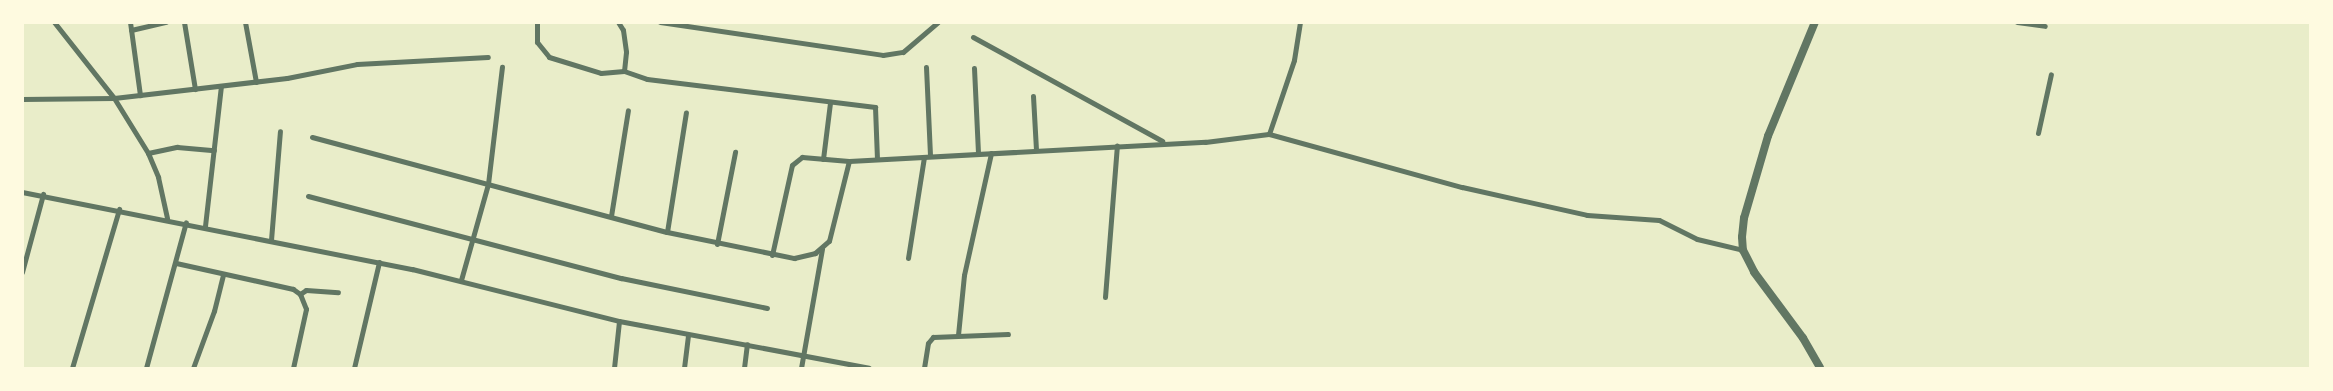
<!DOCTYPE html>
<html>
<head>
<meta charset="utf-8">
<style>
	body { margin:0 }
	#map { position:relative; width:2333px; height:391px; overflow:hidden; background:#e9edc9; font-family:Mulish,sans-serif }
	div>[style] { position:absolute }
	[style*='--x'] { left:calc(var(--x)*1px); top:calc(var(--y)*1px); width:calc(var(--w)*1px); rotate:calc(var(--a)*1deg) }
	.minor>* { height:5px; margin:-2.5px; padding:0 2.5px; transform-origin:2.5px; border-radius:2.5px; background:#617663 }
	.tertiary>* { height:8px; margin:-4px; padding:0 4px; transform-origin:4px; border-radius:4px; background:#617663 }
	span { translate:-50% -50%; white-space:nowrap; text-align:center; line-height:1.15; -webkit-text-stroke:5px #fefae0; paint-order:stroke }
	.frame { position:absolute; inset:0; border:24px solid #fefae0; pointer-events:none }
</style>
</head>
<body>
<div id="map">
	<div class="minor">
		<div style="--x:54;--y:22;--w:97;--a:51.7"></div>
		<div style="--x:114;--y:98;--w:65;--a:58.3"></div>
		<div style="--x:148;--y:153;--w:26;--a:67"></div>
		<div style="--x:158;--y:177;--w:42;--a:77.6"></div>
		<div style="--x:130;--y:22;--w:74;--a:82.2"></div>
		<div style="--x:184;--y:22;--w:68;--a:80.7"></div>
		<div style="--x:245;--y:22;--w:61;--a:79.6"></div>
		<div style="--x:537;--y:22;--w:20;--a:90"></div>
		<div style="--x:537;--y:42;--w:19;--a:51"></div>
		<div style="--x:549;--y:57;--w:54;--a:17.1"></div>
		<div style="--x:601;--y:73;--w:23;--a:-5"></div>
		<div style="--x:618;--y:22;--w:9;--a:58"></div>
		<div style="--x:623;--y:30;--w:22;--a:82"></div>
		<div style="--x:626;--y:52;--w:19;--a:96"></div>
		<div style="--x:624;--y:71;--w:24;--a:19"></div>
		<div style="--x:647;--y:79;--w:230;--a:7"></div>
		<div style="--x:875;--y:107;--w:52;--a:87.8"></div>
		<div style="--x:660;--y:22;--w:225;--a:8.4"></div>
		<div style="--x:883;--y:55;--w:20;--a:-9"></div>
		<div style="--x:903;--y:52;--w:46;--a:-40.6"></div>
		<div style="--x:2017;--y:22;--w:28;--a:8"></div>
		<div style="--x:131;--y:30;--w:36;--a:-13"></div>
		<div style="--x:973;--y:37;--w:216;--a:28.8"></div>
		<div style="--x:926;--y:67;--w:89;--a:87.4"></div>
		<div style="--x:974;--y:68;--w:86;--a:87.3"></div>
		<div style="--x:1033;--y:96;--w:54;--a:86.8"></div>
		<div style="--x:22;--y:99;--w:92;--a:-0.6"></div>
		<div style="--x:114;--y:98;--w:174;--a:-6.6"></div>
		<div style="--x:287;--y:78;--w:71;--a:-11.3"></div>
		<div style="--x:357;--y:64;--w:131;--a:-3.1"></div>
		<div style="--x:2038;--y:133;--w:60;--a:-77.6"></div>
		<div style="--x:1269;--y:134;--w:78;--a:-71.3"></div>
		<div style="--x:1294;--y:60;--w:38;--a:-81"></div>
		<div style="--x:312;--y:137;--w:367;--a:15"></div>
		<div style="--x:667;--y:232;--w:130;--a:11.6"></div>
		<div style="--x:794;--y:258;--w:22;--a:-13"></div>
		<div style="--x:815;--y:253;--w:18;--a:-41"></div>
		<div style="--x:829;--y:241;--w:82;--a:-76"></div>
		<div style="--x:148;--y:153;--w:30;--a:-12"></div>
		<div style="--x:177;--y:147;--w:37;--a:5"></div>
		<div style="--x:823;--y:159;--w:56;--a:-82.9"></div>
		<div style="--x:22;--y:192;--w:398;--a:11.2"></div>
		<div style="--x:412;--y:269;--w:213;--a:14.1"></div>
		<div style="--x:619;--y:321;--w:254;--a:10.6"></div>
		<div style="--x:308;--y:196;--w:324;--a:14.7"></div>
		<div style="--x:621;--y:278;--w:149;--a:11.6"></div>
		<div style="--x:611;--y:216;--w:107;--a:-80.9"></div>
		<div style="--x:205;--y:226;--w:141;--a:-83.5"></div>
		<div style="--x:667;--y:232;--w:121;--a:-81"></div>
		<div style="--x:271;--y:240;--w:109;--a:-85.3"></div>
		<div style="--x:717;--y:244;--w:94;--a:-78.9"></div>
		<div style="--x:772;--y:255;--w:92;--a:-77.5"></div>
		<div style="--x:792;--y:165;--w:13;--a:-39"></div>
		<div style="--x:802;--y:157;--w:47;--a:4.9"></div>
		<div style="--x:849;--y:161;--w:357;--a:-3.1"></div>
		<div style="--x:1205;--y:142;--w:64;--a:-7.1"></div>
		<div style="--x:1269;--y:134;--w:200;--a:15.4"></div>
		<div style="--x:1462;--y:187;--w:128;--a:12.6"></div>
		<div style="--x:1587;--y:215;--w:72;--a:4"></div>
		<div style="--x:1659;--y:220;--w:42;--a:26.6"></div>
		<div style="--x:1697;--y:239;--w:47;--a:13.4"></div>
		<div style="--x:908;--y:258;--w:102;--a:-81"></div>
		<div style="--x:176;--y:263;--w:120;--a:12.5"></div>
		<div style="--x:293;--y:289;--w:9;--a:36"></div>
		<div style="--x:300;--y:294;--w:16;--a:68"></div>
		<div style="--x:306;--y:309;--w:60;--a:102.4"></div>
		<div style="--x:22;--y:272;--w:81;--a:-74.9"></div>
		<div style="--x:461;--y:280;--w:100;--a:-74.3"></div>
		<div style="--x:488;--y:184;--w:118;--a:-83.2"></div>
		<div style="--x:300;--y:294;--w:7;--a:-34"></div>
		<div style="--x:306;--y:290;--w:32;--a:4"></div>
		<div style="--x:1105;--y:297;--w:152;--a:-85.5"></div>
		<div style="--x:958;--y:335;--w:60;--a:-84.3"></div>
		<div style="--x:964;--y:275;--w:125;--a:-77.5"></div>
		<div style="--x:72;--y:368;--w:166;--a:-73.5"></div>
		<div style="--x:146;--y:368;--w:151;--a:-74.7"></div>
		<div style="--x:193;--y:368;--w:61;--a:-69.8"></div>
		<div style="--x:214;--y:311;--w:38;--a:-76"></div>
		<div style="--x:354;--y:368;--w:109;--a:-76.7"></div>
		<div style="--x:614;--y:368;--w:47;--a:-83.9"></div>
		<div style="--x:684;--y:368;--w:33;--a:-83"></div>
		<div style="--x:744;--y:368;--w:24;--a:-83"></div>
		<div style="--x:801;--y:368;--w:121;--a:-80"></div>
		<div style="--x:924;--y:368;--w:25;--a:-81"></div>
		<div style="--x:928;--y:343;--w:8;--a:-50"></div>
		<div style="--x:933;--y:337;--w:75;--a:-2.3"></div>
	</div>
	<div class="tertiary">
		<div style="--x:1815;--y:22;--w:123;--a:112.4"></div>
		<div style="--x:1768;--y:136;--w:85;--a:106.3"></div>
		<div style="--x:1744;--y:218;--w:19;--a:96"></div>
		<div style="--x:1742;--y:237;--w:13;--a:86"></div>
		<div style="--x:1743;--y:250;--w:25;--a:63"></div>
		<div style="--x:1754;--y:272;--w:82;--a:53.4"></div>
		<div style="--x:1803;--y:338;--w:34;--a:60"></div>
	</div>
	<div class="frame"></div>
</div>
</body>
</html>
